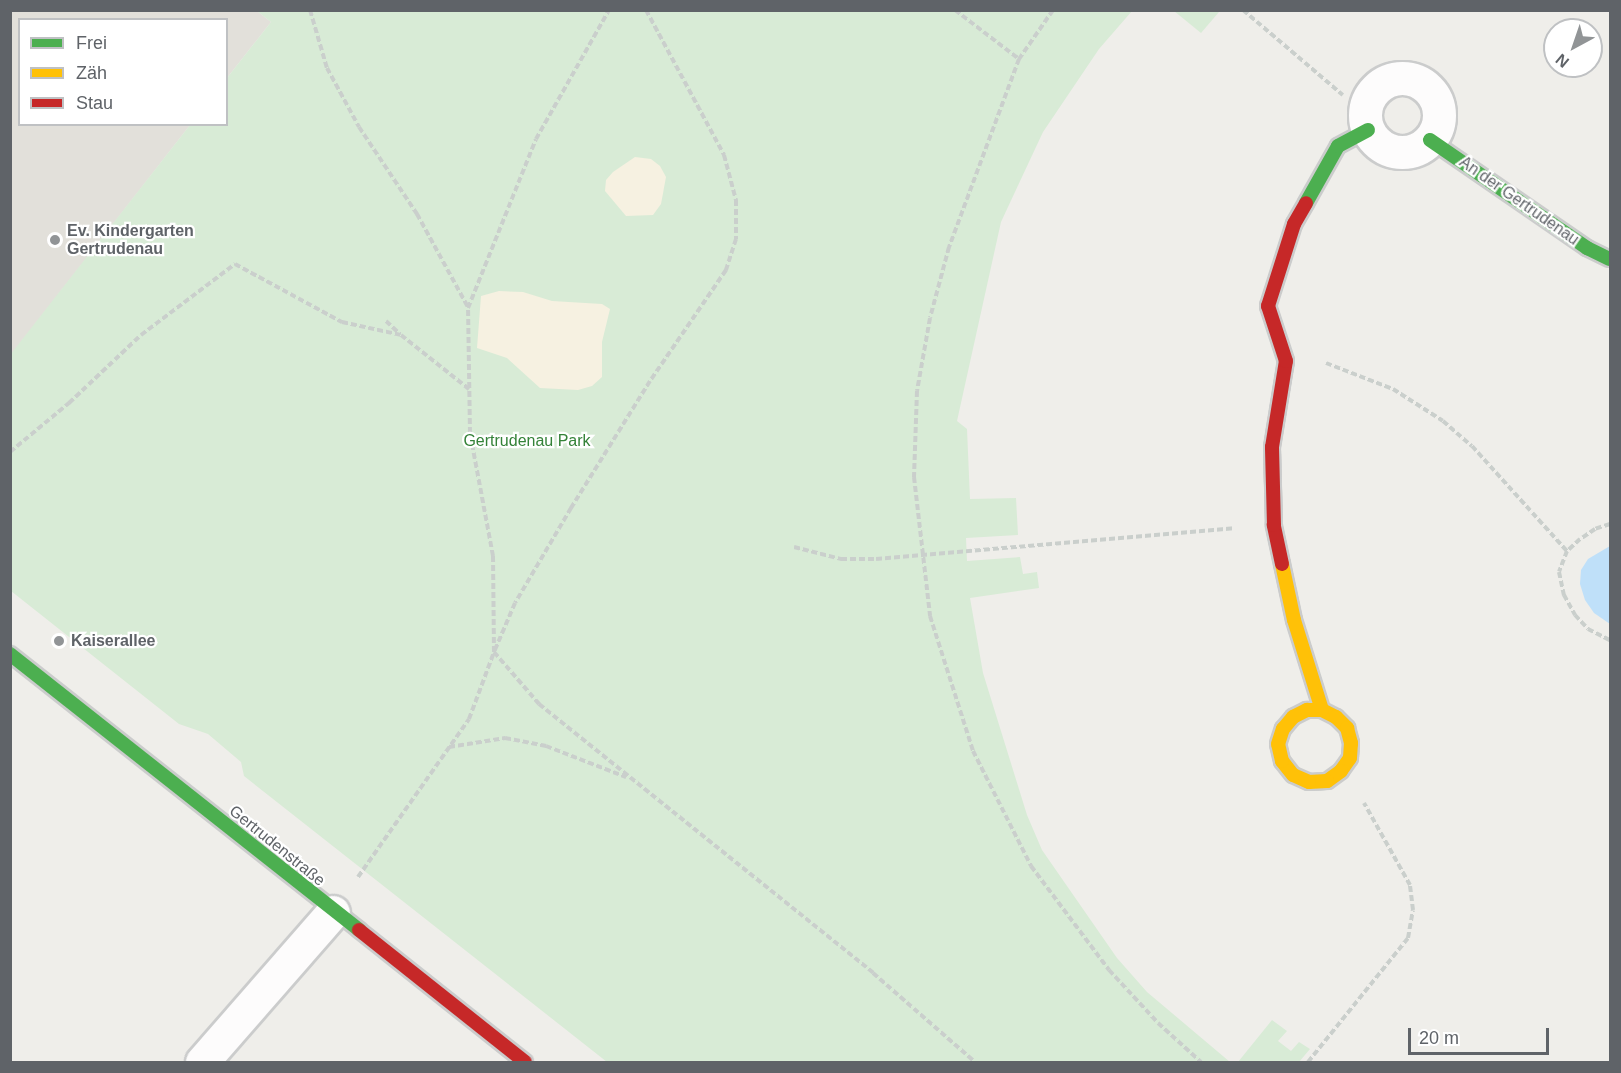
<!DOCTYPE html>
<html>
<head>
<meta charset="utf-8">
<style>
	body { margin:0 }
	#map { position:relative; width:1621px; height:1073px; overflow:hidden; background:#efeeea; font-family:Helvetica,sans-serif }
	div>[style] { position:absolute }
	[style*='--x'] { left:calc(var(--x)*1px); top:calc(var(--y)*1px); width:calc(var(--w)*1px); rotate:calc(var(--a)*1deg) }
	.education>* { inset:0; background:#e2e0da }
	.green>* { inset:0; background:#d8ebd6 }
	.sand>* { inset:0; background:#f6f1e1 }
	.water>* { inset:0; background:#bfe0f9 }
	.path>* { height:4px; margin-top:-2px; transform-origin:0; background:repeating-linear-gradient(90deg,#cacfcc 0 6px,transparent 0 9px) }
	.roads { filter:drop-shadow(2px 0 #cbcccc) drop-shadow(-2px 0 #cbcccc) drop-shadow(0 2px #cbcccc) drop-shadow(0 -2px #cbcccc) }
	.street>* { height:33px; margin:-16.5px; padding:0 16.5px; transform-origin:16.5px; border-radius:16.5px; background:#fdfcfc }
	.street>.ring { margin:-16.5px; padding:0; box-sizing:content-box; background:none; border:33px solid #fdfcfc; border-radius:50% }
	.fast>* { height:14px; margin:-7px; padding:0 7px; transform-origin:7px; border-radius:7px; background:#4caf50 }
	.slow>* { height:14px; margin:-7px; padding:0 7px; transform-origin:7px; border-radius:7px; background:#ffc107 }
	.jam>* { height:14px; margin:-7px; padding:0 7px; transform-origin:7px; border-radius:7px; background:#c62828 }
	.dots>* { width:16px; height:16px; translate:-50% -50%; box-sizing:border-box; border:3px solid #fff; border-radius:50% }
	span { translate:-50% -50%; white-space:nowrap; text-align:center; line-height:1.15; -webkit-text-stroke:4.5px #fff; paint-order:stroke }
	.street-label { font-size:16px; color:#5f6368 }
	.poi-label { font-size:16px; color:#5f6368; font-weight:700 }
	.left { translate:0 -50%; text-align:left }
	.park-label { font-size:16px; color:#348238 }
	.frame { position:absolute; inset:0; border:12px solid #5f6368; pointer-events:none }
	.legend { position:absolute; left:18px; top:18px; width:210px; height:108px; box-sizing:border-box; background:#fff; border:2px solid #bfc1c3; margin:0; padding:8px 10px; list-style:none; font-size:18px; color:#5f6368 }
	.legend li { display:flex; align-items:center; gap:12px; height:30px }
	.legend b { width:30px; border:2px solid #bfc1c3 }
	.north { position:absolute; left:1543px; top:18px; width:60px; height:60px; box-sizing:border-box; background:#fff; border:2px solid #bfc1c3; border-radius:50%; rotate:220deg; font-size:16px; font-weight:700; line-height:24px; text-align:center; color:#5f6368 }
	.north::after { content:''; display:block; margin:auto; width:21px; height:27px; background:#919496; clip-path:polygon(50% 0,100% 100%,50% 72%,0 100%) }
	.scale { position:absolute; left:1408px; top:1028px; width:141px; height:27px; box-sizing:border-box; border:3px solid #5f6368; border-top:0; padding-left:8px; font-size:18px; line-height:21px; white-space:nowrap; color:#5f6368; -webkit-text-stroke:4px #fff; paint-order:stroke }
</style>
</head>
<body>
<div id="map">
	<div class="education">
		<div style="clip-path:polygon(11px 11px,257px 11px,271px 22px,227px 78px,226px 20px,20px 20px,20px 124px,190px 125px,11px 355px)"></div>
	</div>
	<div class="green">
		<div style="clip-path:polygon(257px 11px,1132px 11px,1099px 49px,1043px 132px,1001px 222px,957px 421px,967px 429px,970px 499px,1016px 498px,1018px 535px,966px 538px,967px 561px,1020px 557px,1023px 574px,1037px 572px,1039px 588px,970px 598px,983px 673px,1027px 815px,1042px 850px,1117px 958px,1147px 992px,1230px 1062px,607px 1062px,244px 776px,241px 762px,208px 734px,179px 724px,11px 591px,10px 355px,190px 125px,226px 124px,227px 78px,271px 22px)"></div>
		<div style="clip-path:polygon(1218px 11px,1219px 12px,1201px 33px,1174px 11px)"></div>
		<div style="clip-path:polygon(1272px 1020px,1287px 1031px,1278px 1041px,1291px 1051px,1299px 1042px,1310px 1049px,1299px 1062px,1238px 1062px)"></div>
	</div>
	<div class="sand">
		<div style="clip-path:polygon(635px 157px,651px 159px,660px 166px,666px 177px,661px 204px,653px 215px,626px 216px,605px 191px,606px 180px,613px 172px)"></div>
		<div style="clip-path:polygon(499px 291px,523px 292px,552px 301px,602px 304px,610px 309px,602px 342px,602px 377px,592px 386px,578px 390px,540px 388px,507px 358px,477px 348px,481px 296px)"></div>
	</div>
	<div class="water">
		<div style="clip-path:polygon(1610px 546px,1610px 624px,1594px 613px,1585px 600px,1580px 584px,1581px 570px,1588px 559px)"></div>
	</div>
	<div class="path">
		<div style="--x:310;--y:10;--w:60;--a:73.7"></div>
		<div style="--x:327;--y:68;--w:67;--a:61.5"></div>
		<div style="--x:359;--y:127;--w:105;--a:56.3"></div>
		<div style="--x:417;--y:214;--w:106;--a:61.3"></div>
		<div style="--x:646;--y:10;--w:165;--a:61.7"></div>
		<div style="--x:724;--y:155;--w:47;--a:75.1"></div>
		<div style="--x:736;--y:200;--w:39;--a:90"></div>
		<div style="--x:736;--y:239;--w:33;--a:108"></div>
		<div style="--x:726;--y:270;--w:135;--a:124.4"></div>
		<div style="--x:650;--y:381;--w:150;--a:121.9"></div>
		<div style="--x:571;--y:508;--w:110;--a:120.5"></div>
		<div style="--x:515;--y:603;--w:53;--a:113.2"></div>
		<div style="--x:494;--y:652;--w:69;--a:49.1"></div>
		<div style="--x:539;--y:704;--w:429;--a:38.8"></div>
		<div style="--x:873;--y:973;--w:135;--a:41.1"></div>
		<div style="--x:955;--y:10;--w:81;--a:37.4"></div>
		<div style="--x:1053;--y:10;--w:60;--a:124.8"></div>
		<div style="--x:1019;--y:59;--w:201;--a:110.4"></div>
		<div style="--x:949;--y:247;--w:73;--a:105"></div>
		<div style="--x:930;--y:318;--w:74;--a:100.1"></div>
		<div style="--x:917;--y:391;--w:86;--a:92"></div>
		<div style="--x:914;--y:477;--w:140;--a:83.4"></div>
		<div style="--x:930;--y:616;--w:142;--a:72.3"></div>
		<div style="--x:973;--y:751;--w:129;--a:63.2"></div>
		<div style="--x:1031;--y:866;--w:130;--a:53.1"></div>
		<div style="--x:1109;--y:970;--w:72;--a:47.2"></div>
		<div style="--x:1158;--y:1023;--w:58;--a:42.2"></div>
		<div style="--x:1243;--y:10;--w:131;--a:40.4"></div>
		<div style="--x:386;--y:321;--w:19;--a:43"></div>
		<div style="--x:1326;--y:363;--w:72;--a:21.2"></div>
		<div style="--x:1393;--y:389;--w:59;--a:32.6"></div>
		<div style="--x:1443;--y:421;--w:38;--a:41"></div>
		<div style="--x:1472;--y:446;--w:142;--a:47.9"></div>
		<div style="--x:10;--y:452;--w:77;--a:-39.7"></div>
		<div style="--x:69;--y:403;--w:99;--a:-43.4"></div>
		<div style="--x:141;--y:335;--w:118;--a:-37.1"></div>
		<div style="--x:235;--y:264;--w:122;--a:28.5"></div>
		<div style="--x:342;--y:322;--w:60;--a:12.4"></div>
		<div style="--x:401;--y:335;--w:87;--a:38.5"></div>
		<div style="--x:1610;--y:524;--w:16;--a:162"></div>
		<div style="--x:1595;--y:529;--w:18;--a:146"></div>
		<div style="--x:1580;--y:539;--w:18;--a:137"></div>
		<div style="--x:1567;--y:551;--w:22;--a:111"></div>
		<div style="--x:1559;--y:572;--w:24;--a:78"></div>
		<div style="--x:1564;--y:595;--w:23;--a:61"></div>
		<div style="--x:1575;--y:615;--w:19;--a:47"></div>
		<div style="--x:1588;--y:629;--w:25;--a:27"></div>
		<div style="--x:794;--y:547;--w:49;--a:14.3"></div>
		<div style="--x:841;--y:559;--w:35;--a:0"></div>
		<div style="--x:876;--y:559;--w:359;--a:-4.9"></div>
		<div style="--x:449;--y:747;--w:57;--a:-9.1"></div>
		<div style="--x:505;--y:738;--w:42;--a:11"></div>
		<div style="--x:546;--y:746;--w:86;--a:21.2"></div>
		<div style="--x:358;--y:877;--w:193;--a:-54.9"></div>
		<div style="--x:469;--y:719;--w:72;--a:-69.5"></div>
		<div style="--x:494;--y:652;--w:96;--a:-90.6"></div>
		<div style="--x:493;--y:556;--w:125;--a:-100.6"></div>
		<div style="--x:470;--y:433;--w:125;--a:-90.9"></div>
		<div style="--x:468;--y:308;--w:182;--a:-68.1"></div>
		<div style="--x:536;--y:139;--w:148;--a:-60.5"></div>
		<div style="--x:1308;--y:1062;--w:159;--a:-51.1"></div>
		<div style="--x:1408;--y:938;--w:28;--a:-80"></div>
		<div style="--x:1413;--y:910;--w:25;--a:-97"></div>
		<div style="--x:1410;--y:885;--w:94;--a:-119.3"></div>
	</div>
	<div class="roads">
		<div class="street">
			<div class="ring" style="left:1365px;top:78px;width:41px;height:41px"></div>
			<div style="--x:202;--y:1062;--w:199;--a:-48.9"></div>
		</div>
		<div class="fast">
			<div style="--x:1430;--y:140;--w:191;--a:34.5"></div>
			<div style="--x:1587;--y:248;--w:25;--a:26"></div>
			<div style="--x:1306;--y:203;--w:65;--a:-60.7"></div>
			<div style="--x:1338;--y:146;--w:34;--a:-28"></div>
			<div style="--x:10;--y:654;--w:445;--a:38.3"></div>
		</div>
		<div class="slow">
			<div style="--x:1282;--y:564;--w:57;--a:77.9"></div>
			<div style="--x:1294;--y:620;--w:94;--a:72.7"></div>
			<div style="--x:1322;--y:710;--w:16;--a:27"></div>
			<div style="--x:1336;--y:717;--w:16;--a:45"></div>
			<div style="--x:1347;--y:728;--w:16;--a:75"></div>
			<div style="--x:1351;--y:743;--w:15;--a:94"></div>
			<div style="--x:1350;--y:758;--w:16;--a:125"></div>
			<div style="--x:1341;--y:771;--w:17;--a:144"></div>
			<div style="--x:1327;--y:781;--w:18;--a:177"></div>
			<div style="--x:1309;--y:782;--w:17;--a:-156"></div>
			<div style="--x:1293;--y:775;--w:18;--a:-128"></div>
			<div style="--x:1282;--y:761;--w:17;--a:-103"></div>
			<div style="--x:1278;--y:744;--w:16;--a:-72"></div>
			<div style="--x:1283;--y:729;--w:16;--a:-50"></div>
			<div style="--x:1293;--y:717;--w:16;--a:-27"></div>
			<div style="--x:1307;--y:710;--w:15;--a:0"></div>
		</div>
		<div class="jam">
			<div style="--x:1282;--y:564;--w:40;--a:-102"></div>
			<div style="--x:1274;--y:525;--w:78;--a:-91.5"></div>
			<div style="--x:1272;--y:447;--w:87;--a:-80.8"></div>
			<div style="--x:1286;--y:361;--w:58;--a:-108.1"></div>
			<div style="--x:1268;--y:306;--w:86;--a:-72.4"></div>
			<div style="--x:1294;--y:224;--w:24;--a:-60"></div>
			<div style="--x:359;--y:930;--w:212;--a:38.5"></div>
		</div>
	</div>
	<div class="dots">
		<div style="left:55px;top:240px;background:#919496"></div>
		<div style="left:59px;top:641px;background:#919496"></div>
	</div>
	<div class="street-label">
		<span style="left:1519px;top:201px;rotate:35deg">An der Gertrudenau</span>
		<span style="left:277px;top:846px;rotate:39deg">Gertrudenstraße</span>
	</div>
	<div class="poi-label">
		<span class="left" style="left:67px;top:240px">Ev. Kindergarten<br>Gertrudenau</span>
		<span class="left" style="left:71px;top:641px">Kaiserallee</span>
	</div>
	<div class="park-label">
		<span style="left:527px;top:441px">Gertrudenau Park</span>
	</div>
	<div class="frame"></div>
	<ul class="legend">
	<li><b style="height:8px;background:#4caf50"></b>Frei</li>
	<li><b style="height:8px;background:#ffc107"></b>Zäh</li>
	<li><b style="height:8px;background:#c62828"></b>Stau</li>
	</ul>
	<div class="north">N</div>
	<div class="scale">20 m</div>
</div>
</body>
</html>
